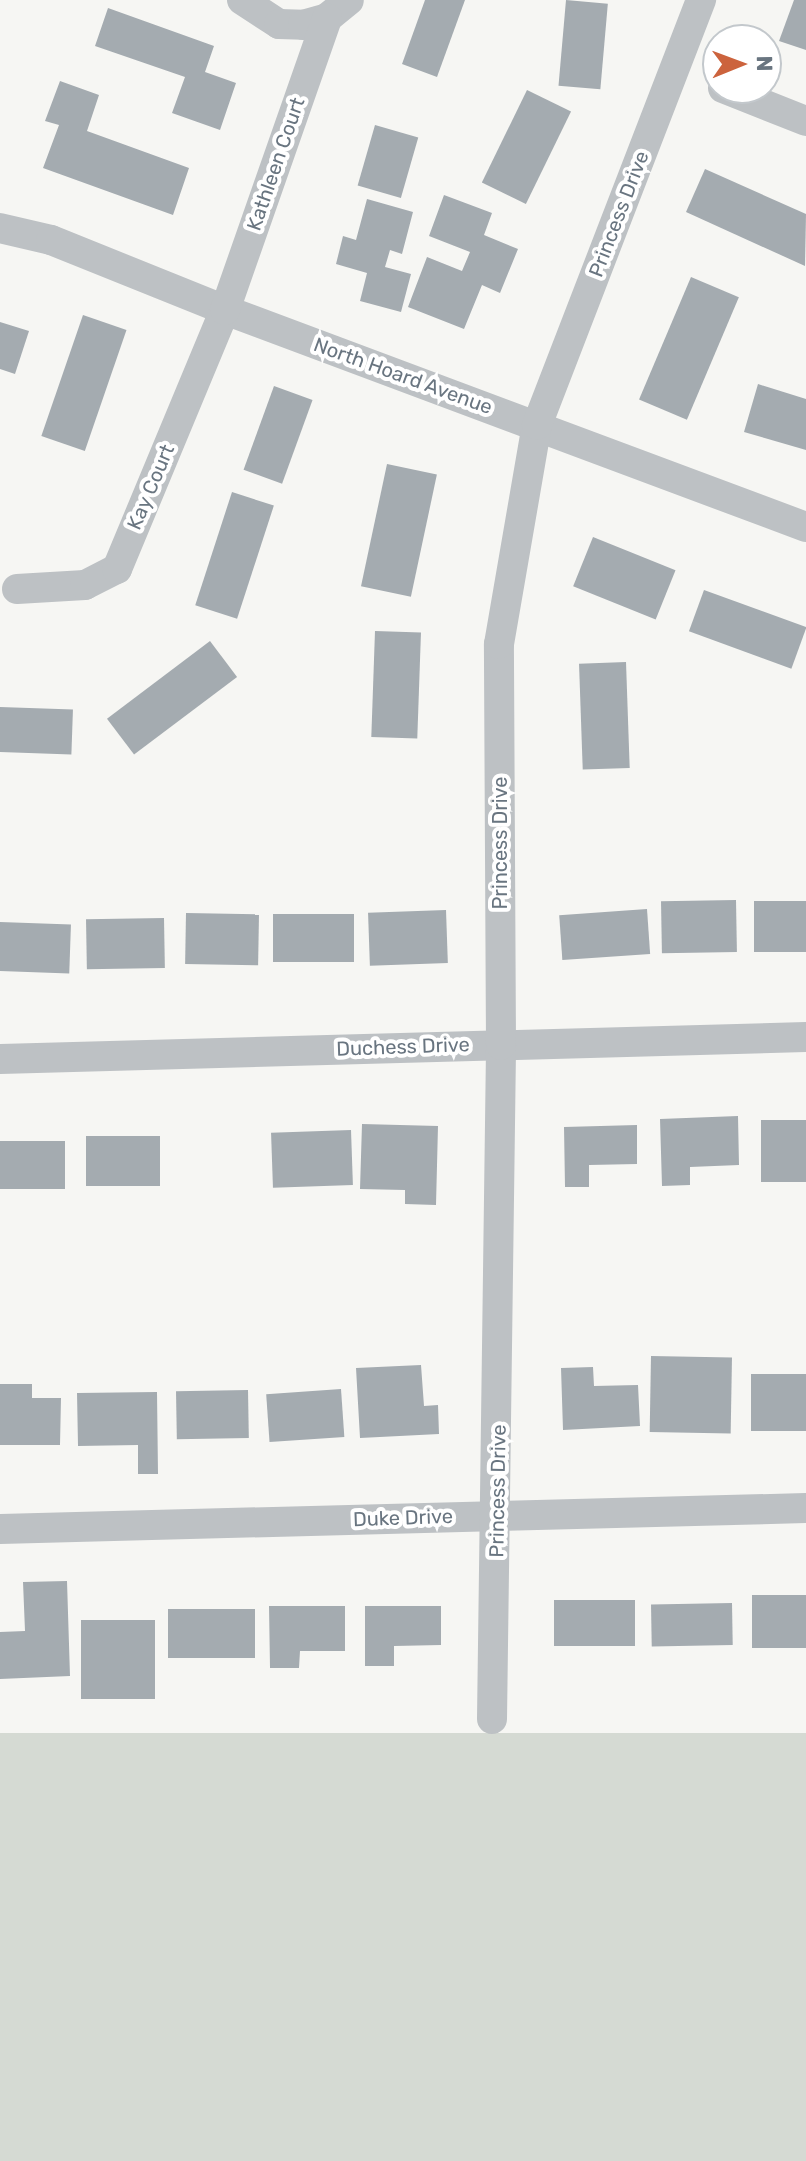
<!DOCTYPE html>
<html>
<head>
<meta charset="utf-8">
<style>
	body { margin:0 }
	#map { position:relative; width:806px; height:2161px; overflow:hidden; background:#f6f6f3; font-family:Rubik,sans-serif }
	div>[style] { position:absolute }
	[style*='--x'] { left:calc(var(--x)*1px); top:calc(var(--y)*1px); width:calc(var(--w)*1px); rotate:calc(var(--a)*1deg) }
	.green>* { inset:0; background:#d5dad3; transform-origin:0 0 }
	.building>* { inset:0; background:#a4abb0; transform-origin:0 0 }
	.minor>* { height:30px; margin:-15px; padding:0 15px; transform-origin:15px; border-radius:15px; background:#bdc1c4 }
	span { translate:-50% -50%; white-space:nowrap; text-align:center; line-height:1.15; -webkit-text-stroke:8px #fff; paint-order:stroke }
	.street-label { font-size:20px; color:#697580 }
	.north { position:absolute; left:702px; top:24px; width:80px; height:80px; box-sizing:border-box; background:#fff; border:2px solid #c3c8cc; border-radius:50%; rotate:89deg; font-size:22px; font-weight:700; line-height:32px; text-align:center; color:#697580 }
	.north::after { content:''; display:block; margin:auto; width:28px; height:36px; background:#cc633d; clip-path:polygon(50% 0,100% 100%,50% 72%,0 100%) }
</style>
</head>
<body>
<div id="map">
	<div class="green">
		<div style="left:0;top:1733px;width:806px;height:428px"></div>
	</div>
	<div class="building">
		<div style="clip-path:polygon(425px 0,465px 0,437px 77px,402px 64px)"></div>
		<div style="left:566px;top:0;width:42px;height:86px;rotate:5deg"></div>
		<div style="clip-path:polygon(794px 0,806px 0,806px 50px,779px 41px)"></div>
		<div style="clip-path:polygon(108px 8px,214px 46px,205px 72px,236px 83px,220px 130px,172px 113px,185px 77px,95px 46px)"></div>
		<div style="clip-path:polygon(60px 81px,99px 95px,87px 131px,189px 168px,173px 215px,43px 168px,59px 125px,45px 121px)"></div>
		<div style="left:527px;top:90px;width:49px;height:103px;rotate:26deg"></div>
		<div style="left:375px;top:125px;width:45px;height:63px;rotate:16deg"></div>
		<div style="clip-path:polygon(705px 169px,806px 214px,805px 266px,686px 212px)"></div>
		<div style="clip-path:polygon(444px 195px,492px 213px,484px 235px,518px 249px,500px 293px,482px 285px,464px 329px,408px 307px,427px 257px,462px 271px,470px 252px,429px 236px)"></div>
		<div style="clip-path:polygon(367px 199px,413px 212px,402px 254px,390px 250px,385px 267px,411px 274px,401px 312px,360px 301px,367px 273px,336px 264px,343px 236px,356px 240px)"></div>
		<div style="left:691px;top:277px;width:52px;height:133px;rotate:23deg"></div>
		<div style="left:83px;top:315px;width:46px;height:128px;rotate:19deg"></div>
		<div style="clip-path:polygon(0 322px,29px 331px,15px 374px,0 369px)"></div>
		<div style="clip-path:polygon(758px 384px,806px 399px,806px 450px,744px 432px)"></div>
		<div style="left:274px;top:386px;width:41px;height:89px;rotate:20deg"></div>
		<div style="left:387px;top:464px;width:51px;height:125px;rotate:12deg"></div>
		<div style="left:232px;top:492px;width:44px;height:119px;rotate:18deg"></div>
		<div style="left:593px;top:537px;width:89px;height:53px;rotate:22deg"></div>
		<div style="left:704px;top:590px;width:109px;height:44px;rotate:20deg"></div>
		<div style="left:375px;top:631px;width:46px;height:106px;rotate:2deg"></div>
		<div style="left:210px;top:641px;width:45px;height:129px;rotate:53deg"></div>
		<div style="left:626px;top:662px;width:106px;height:47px;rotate:88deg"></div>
		<div style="left:0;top:707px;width:73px;height:45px;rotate:2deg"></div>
		<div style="left:736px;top:900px;width:52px;height:75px;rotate:89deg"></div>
		<div style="left:754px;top:901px;width:52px;height:51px"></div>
		<div style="left:647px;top:909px;width:45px;height:88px;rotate:86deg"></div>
		<div style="left:446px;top:910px;width:53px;height:78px;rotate:88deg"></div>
		<div style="left:186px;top:913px;width:73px;height:51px;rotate:1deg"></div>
		<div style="left:273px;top:914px;width:81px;height:48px"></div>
		<div style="left:164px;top:918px;width:50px;height:78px;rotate:89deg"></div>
		<div style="left:0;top:922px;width:71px;height:49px;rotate:2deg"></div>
		<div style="clip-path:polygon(738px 1116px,739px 1165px,690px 1167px,690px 1185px,662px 1186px,660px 1119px)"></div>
		<div style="left:806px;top:1120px;width:62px;height:45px;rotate:90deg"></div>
		<div style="clip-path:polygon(362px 1124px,438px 1126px,436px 1205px,405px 1204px,405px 1190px,360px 1189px)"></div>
		<div style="clip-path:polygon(637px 1125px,637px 1164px,589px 1165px,589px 1187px,565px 1187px,564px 1127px)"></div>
		<div style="left:351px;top:1130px;width:55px;height:80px;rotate:88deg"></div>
		<div style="left:86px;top:1136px;width:74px;height:50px"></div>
		<div style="left:0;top:1141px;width:65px;height:48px"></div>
		<div style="left:651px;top:1356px;width:81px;height:76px;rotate:1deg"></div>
		<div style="clip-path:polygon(421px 1365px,424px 1406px,438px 1405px,439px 1434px,360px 1438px,356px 1368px)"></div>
		<div style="clip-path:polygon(593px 1367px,594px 1386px,638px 1385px,640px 1426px,563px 1430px,561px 1368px)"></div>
		<div style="left:751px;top:1374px;width:55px;height:57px"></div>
		<div style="clip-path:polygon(0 1384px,32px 1384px,32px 1398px,61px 1398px,60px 1445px,0 1445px)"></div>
		<div style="left:341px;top:1389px;width:48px;height:75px;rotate:86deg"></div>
		<div style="left:248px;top:1390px;width:48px;height:72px;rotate:89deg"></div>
		<div style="clip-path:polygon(157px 1392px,158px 1474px,138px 1474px,138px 1445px,78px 1446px,77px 1393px)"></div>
		<div style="clip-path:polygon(67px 1581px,70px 1676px,0 1679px,0 1632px,25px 1631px,23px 1582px)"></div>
		<div style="left:752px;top:1595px;width:54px;height:53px"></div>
		<div style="left:635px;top:1600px;width:46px;height:81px;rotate:90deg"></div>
		<div style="left:732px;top:1603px;width:42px;height:81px;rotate:89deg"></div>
		<div style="clip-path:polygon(269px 1606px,345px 1606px,345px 1651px,300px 1651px,299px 1668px,270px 1668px)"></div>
		<div style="clip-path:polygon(365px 1606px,441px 1606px,441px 1645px,394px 1646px,394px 1666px,365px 1666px)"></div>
		<div style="left:255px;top:1609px;width:49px;height:87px;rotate:90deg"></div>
		<div style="left:81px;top:1620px;width:74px;height:79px"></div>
	</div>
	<div class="minor">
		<div style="--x:242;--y:0;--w:44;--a:33"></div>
		<div style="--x:279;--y:24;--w:24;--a:2"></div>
		<div style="--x:303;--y:25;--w:25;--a:-16"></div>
		<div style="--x:327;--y:18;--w:28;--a:-39"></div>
		<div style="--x:723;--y:88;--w:89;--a:21.7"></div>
		<div style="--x:0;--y:228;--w:52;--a:13.2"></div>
		<div style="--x:51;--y:240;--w:188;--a:21.9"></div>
		<div style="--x:225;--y:310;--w:620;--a:20.48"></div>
		<div style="--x:17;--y:589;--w:68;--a:-3.4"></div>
		<div style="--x:85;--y:585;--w:36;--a:-27"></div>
		<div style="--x:117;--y:569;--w:281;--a:-67.4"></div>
		<div style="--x:225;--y:310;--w:309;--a:-70.7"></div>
		<div style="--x:0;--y:1059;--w:806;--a:-1.56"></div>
		<div style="--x:0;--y:1529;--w:806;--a:-1.49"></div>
		<div style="--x:492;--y:1719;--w:674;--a:-89.23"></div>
		<div style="--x:501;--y:1045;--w:401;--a:-90.3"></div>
		<div style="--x:499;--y:644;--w:222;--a:-80.2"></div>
		<div style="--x:537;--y:425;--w:456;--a:-68.9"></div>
	</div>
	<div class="street-label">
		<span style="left:276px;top:164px;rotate:-71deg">Kathleen Court</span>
		<span style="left:619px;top:214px;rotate:-69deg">Princess Drive</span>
		<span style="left:403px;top:376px;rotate:20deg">North Hoard Avenue</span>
		<span style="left:151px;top:487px;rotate:-67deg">Kay Court</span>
		<span style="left:500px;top:843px;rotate:-90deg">Princess Drive</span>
		<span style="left:403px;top:1047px;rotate:-2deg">Duchess Drive</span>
		<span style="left:498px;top:1491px;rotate:-89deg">Princess Drive</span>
		<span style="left:403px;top:1518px;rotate:-2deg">Duke Drive</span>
	</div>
	<div class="north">N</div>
</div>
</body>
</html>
